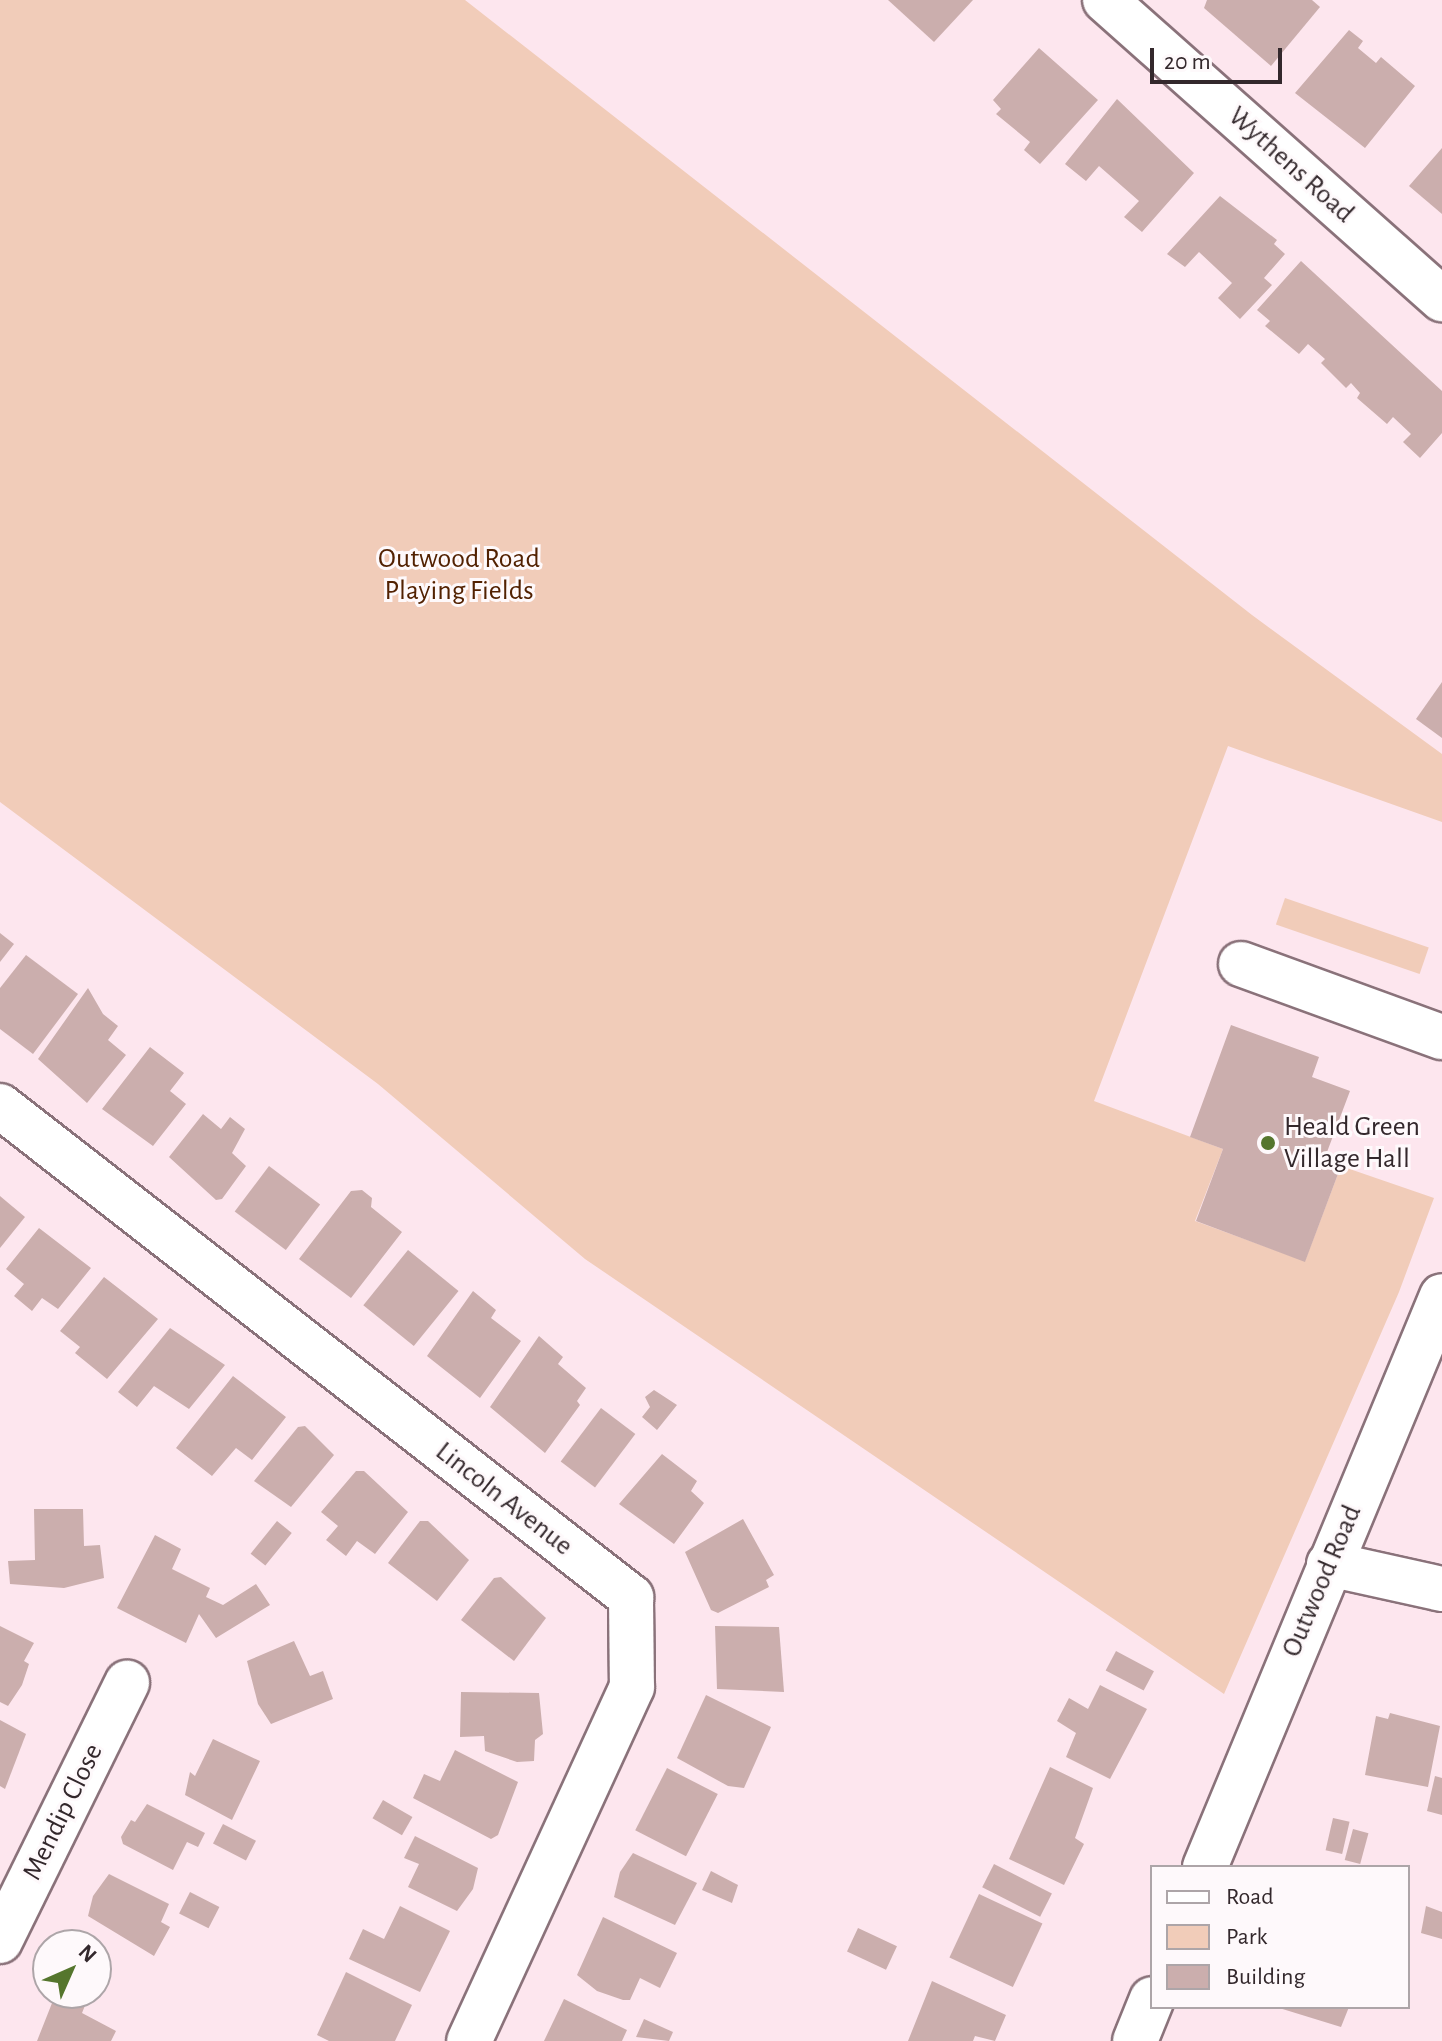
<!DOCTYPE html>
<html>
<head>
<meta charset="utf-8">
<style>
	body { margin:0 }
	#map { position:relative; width:1442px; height:2041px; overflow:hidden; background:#fde6ee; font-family:"Alegreya Sans",sans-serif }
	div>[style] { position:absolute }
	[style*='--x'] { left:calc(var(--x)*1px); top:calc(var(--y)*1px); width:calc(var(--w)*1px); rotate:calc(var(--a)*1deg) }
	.green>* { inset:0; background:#f1ccb9; transform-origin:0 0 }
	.building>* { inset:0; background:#cbaead; transform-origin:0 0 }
	.roads { filter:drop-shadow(2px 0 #8a727a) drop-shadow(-2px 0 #8a727a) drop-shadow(0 2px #8a727a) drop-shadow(0 -2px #8a727a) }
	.minor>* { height:44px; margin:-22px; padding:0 22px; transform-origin:22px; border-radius:22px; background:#fff }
	.dots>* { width:22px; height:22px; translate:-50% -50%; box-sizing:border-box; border:4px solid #fef9fb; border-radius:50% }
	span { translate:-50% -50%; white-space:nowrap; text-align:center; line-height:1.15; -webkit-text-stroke:6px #fef9fb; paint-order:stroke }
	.street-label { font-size:28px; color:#33282c }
	.park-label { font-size:28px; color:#522101 }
	.poi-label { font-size:28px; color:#33282c }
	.left { translate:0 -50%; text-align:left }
	.legend { position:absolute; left:1150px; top:1865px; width:260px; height:144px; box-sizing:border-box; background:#fef9fb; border:2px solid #ada5a8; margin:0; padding:10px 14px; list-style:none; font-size:24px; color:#33282c }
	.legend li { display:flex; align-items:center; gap:16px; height:40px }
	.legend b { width:40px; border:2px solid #ada5a8 }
	.north { position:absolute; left:32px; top:1929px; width:80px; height:80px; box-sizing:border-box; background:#fef9fb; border:2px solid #ada5a8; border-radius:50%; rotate:45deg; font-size:22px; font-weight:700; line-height:32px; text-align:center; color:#33282c }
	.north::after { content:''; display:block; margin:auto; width:28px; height:36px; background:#55762d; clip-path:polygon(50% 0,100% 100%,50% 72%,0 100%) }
	.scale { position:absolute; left:1150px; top:48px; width:132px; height:36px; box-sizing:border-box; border:4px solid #33282c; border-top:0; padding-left:10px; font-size:24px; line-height:28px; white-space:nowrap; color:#33282c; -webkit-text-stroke:6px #fef9fb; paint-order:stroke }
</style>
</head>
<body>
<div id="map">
	<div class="green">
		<div style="clip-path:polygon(0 0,465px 0,1252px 615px,1442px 754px,1442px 822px,1228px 746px,1094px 1101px,1223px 1149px,1195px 1221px,1305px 1261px,1341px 1166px,1434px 1198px,1399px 1292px,1224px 1694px,585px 1259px,378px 1084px,0 802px)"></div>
		<div style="left:1285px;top:898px;width:152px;height:28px;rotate:19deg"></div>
	</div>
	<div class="building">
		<div style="clip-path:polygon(888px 0,973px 0,934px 42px)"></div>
		<div style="clip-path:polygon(1207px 0,1312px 0,1320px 7px,1271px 66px,1204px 8px)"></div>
		<div style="clip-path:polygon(1349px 30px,1363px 41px,1358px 48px,1376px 63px,1381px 57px,1415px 86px,1365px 148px,1295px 93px)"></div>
		<div style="clip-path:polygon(1039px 48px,1098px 100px,1040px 164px,1024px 150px,1030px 142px,996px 114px,1001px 109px,993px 100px)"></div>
		<div style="clip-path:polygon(1117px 99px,1194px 173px,1142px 232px,1124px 217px,1139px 201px,1099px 166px,1086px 181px,1065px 164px)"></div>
		<div style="clip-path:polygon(1442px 148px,1442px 214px,1409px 186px)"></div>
		<div style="clip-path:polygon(1220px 196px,1277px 240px,1274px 244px,1285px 254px,1264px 278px,1272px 285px,1240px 319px,1218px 298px,1232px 283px,1199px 252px,1185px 267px,1167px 254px)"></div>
		<div style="clip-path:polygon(1301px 261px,1442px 391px,1442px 433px,1420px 458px,1403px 442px,1411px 434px,1393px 417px,1387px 424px,1357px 398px,1360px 393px,1351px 383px,1346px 388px,1321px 363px,1325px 359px,1308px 344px,1299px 354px,1265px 326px,1270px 321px,1257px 310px)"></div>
		<div style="clip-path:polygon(1442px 682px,1442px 738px,1416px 719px)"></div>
		<div style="clip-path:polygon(0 933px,14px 944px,0 962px)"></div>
		<div style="clip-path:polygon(26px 955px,78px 994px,33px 1054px,0 1029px,0 988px)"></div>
		<div style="clip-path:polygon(88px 988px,103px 1014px,118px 1026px,108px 1040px,126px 1055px,87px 1103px,38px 1059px)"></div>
		<div style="clip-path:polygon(1231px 1025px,1319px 1057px,1312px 1077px,1350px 1091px,1324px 1160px,1341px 1166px,1305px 1262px,1196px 1221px,1223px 1149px,1190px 1137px)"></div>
		<div style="clip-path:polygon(150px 1047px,184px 1073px,170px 1091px,186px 1104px,153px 1146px,102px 1109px)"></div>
		<div style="clip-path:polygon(203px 1114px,221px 1129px,230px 1117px,245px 1129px,232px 1153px,246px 1166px,222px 1199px,216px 1200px,169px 1157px)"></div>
		<div style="left:269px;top:1166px;width:64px;height:57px;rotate:37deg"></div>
		<div style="clip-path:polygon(362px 1190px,372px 1198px,371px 1207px,402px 1232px,351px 1298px,299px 1259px,351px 1191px)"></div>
		<div style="clip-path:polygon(0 1196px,25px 1217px,0 1248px)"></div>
		<div style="clip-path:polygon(39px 1228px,91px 1268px,58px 1309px,42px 1298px,32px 1311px,14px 1296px,24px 1284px,6px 1269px)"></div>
		<div style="left:408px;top:1250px;width:65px;height:71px;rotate:39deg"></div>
		<div style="clip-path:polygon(104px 1277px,158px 1319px,107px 1379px,75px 1353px,80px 1347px,60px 1331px)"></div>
		<div style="clip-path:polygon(473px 1291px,496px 1310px,491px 1318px,521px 1341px,480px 1398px,427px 1356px)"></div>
		<div style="clip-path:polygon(170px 1328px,225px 1365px,189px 1409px,154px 1386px,137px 1407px,118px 1392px)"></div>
		<div style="clip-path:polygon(539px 1336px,563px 1357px,558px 1364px,586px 1388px,577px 1401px,580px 1405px,545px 1453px,490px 1407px)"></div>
		<div style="clip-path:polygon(233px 1376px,286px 1417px,252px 1460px,236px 1448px,212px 1476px,176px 1448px)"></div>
		<div style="clip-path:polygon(654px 1390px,677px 1405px,657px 1430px,642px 1417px,650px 1407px,645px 1397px)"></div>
		<div style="left:601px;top:1408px;width:43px;height:67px;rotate:37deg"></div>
		<div style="clip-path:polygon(305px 1426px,334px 1455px,291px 1507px,254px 1481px,298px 1427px)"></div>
		<div style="clip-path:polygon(662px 1454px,697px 1481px,691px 1491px,704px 1503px,674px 1544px,619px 1504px)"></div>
		<div style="clip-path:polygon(356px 1471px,364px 1471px,408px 1512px,375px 1554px,357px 1541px,346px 1556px,326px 1540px,338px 1526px,321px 1512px)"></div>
		<div style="clip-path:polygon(34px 1509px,83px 1509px,84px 1546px,100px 1545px,104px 1578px,64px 1588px,10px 1584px,8px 1561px,35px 1560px)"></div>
		<div style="clip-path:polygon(743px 1519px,774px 1575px,766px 1580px,769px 1587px,718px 1613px,711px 1610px,685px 1552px)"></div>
		<div style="left:277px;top:1521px;width:19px;height:42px;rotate:39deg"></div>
		<div style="clip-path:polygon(420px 1521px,428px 1521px,469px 1560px,437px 1601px,388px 1563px)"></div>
		<div style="clip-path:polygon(155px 1535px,181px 1549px,172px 1569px,210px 1588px,206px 1597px,223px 1605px,256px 1584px,270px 1605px,216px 1638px,199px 1614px,186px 1643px,117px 1608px)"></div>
		<div style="clip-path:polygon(501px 1577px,546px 1618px,514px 1661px,461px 1620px,494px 1578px)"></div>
		<div style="clip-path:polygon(0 1626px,34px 1643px,24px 1661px,29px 1664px,22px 1685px,8px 1706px,0 1702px)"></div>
		<div style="clip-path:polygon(715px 1626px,779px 1627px,784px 1692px,717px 1689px)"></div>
		<div style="clip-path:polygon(294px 1641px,310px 1676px,323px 1671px,333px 1699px,271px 1724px,258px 1704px,247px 1661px)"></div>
		<div style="left:1116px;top:1651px;width:43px;height:22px;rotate:28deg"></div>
		<div style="clip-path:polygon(1100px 1685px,1147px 1709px,1110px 1779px,1066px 1757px,1076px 1733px,1057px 1721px,1069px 1698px,1088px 1709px)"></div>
		<div style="clip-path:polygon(461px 1692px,539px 1693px,543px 1734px,535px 1740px,534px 1761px,517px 1762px,485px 1751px,484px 1736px,460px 1737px)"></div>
		<div style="clip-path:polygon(706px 1695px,771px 1727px,744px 1788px,728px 1786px,677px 1758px)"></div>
		<div style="clip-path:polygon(1390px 1713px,1440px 1726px,1428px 1787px,1365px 1775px,1376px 1716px,1388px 1719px)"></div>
		<div style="clip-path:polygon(0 1720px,26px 1734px,5px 1789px,0 1786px)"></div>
		<div style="clip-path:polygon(213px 1739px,260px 1761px,232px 1820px,185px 1795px,190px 1772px,195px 1776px)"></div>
		<div style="clip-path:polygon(455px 1750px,518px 1782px,498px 1835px,491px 1839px,413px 1798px,424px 1774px,440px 1781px)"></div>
		<div style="clip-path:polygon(1050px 1767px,1093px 1788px,1075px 1838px,1084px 1844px,1064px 1885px,1009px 1859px)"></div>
		<div style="left:667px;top:1768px;width:57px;height:70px;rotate:27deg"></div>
		<div style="clip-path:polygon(1435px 1776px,1442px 1778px,1442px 1815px,1427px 1811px)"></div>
		<div style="left:383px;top:1800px;width:34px;height:21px;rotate:30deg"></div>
		<div style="clip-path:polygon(147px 1804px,205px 1833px,198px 1847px,187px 1842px,173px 1870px,123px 1844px,121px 1837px,131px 1820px,135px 1822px)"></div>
		<div style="left:1333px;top:1818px;width:17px;height:33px;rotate:13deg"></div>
		<div style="left:223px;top:1824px;width:37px;height:22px;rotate:27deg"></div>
		<div style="left:1353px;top:1829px;width:16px;height:32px;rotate:15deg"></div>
		<div style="clip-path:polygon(415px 1836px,478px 1868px,473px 1889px,457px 1911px,408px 1887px,419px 1864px,404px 1858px)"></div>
		<div style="clip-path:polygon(633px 1853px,697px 1883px,675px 1925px,614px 1897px,620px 1872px)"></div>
		<div style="left:994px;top:1864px;width:65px;height:26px;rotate:27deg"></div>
		<div style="clip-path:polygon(711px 1871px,738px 1885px,732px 1903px,702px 1890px)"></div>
		<div style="clip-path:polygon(109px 1874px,169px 1904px,161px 1922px,170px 1927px,154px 1956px,88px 1916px,93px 1896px)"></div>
		<div style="left:190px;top:1892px;width:33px;height:24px;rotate:27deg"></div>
		<div style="left:979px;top:1894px;width:70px;height:70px;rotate:25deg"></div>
		<div style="clip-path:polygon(400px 1906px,450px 1931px,420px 1992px,349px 1959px,363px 1929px,384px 1939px)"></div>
		<div style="clip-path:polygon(1426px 1906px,1442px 1912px,1442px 1939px,1421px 1933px)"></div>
		<div style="clip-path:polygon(603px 1917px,677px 1953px,660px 1988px,640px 1978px,630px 2000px,623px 2000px,597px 1991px,577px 1975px)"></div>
		<div style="left:858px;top:1928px;width:43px;height:26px;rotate:25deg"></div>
		<div style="clip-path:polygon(346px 1972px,412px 2005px,395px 2041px,329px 2041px,317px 2035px)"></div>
		<div style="clip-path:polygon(932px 1981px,1006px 2015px,995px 2041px,975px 2036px,973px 2041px,908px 2041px)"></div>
		<div style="clip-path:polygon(56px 1993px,90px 1993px,82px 2013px,116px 2031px,111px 2041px,37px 2041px)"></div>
		<div style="clip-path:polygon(564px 1999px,627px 2030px,622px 2041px,544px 2041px)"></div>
		<div style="clip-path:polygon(1276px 2007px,1349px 2007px,1341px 2027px)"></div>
		<div style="clip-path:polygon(644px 2019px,673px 2032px,669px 2041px,636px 2037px)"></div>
	</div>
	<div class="roads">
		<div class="minor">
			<div style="--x:1105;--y:0;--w:451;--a:41.6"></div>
			<div style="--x:1241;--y:964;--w:214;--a:20"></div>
			<div style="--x:0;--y:1106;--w:800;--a:37.89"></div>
			<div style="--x:631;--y:1597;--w:90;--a:89.4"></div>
			<div style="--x:632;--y:1687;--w:390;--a:114.7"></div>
			<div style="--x:1329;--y:1564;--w:116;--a:12.5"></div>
			<div style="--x:1205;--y:1867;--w:618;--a:-67.46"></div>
			<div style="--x:0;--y:1941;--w:288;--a:-63.8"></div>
			<div style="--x:1135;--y:2041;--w:45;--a:-68"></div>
		</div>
	</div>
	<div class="dots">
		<div style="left:1268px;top:1143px;background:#55762d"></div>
	</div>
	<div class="street-label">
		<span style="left:1291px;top:165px;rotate:42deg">Wythens Road</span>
		<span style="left:504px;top:1499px;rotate:38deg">Lincoln Avenue</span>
		<span style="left:1322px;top:1581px;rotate:-67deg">Outwood Road</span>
		<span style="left:63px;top:1812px;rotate:-64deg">Mendip Close</span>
	</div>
	<div class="park-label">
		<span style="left:459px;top:575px">Outwood Road<br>Playing Fields</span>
	</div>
	<div class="poi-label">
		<span class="left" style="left:1284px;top:1143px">Heald Green<br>Village Hall</span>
	</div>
	<ul class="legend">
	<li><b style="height:10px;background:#fff"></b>Road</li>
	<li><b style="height:22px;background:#f1ccb9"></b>Park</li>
	<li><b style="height:22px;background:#cbaead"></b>Building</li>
	</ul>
	<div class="north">N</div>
	<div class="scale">20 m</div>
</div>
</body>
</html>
